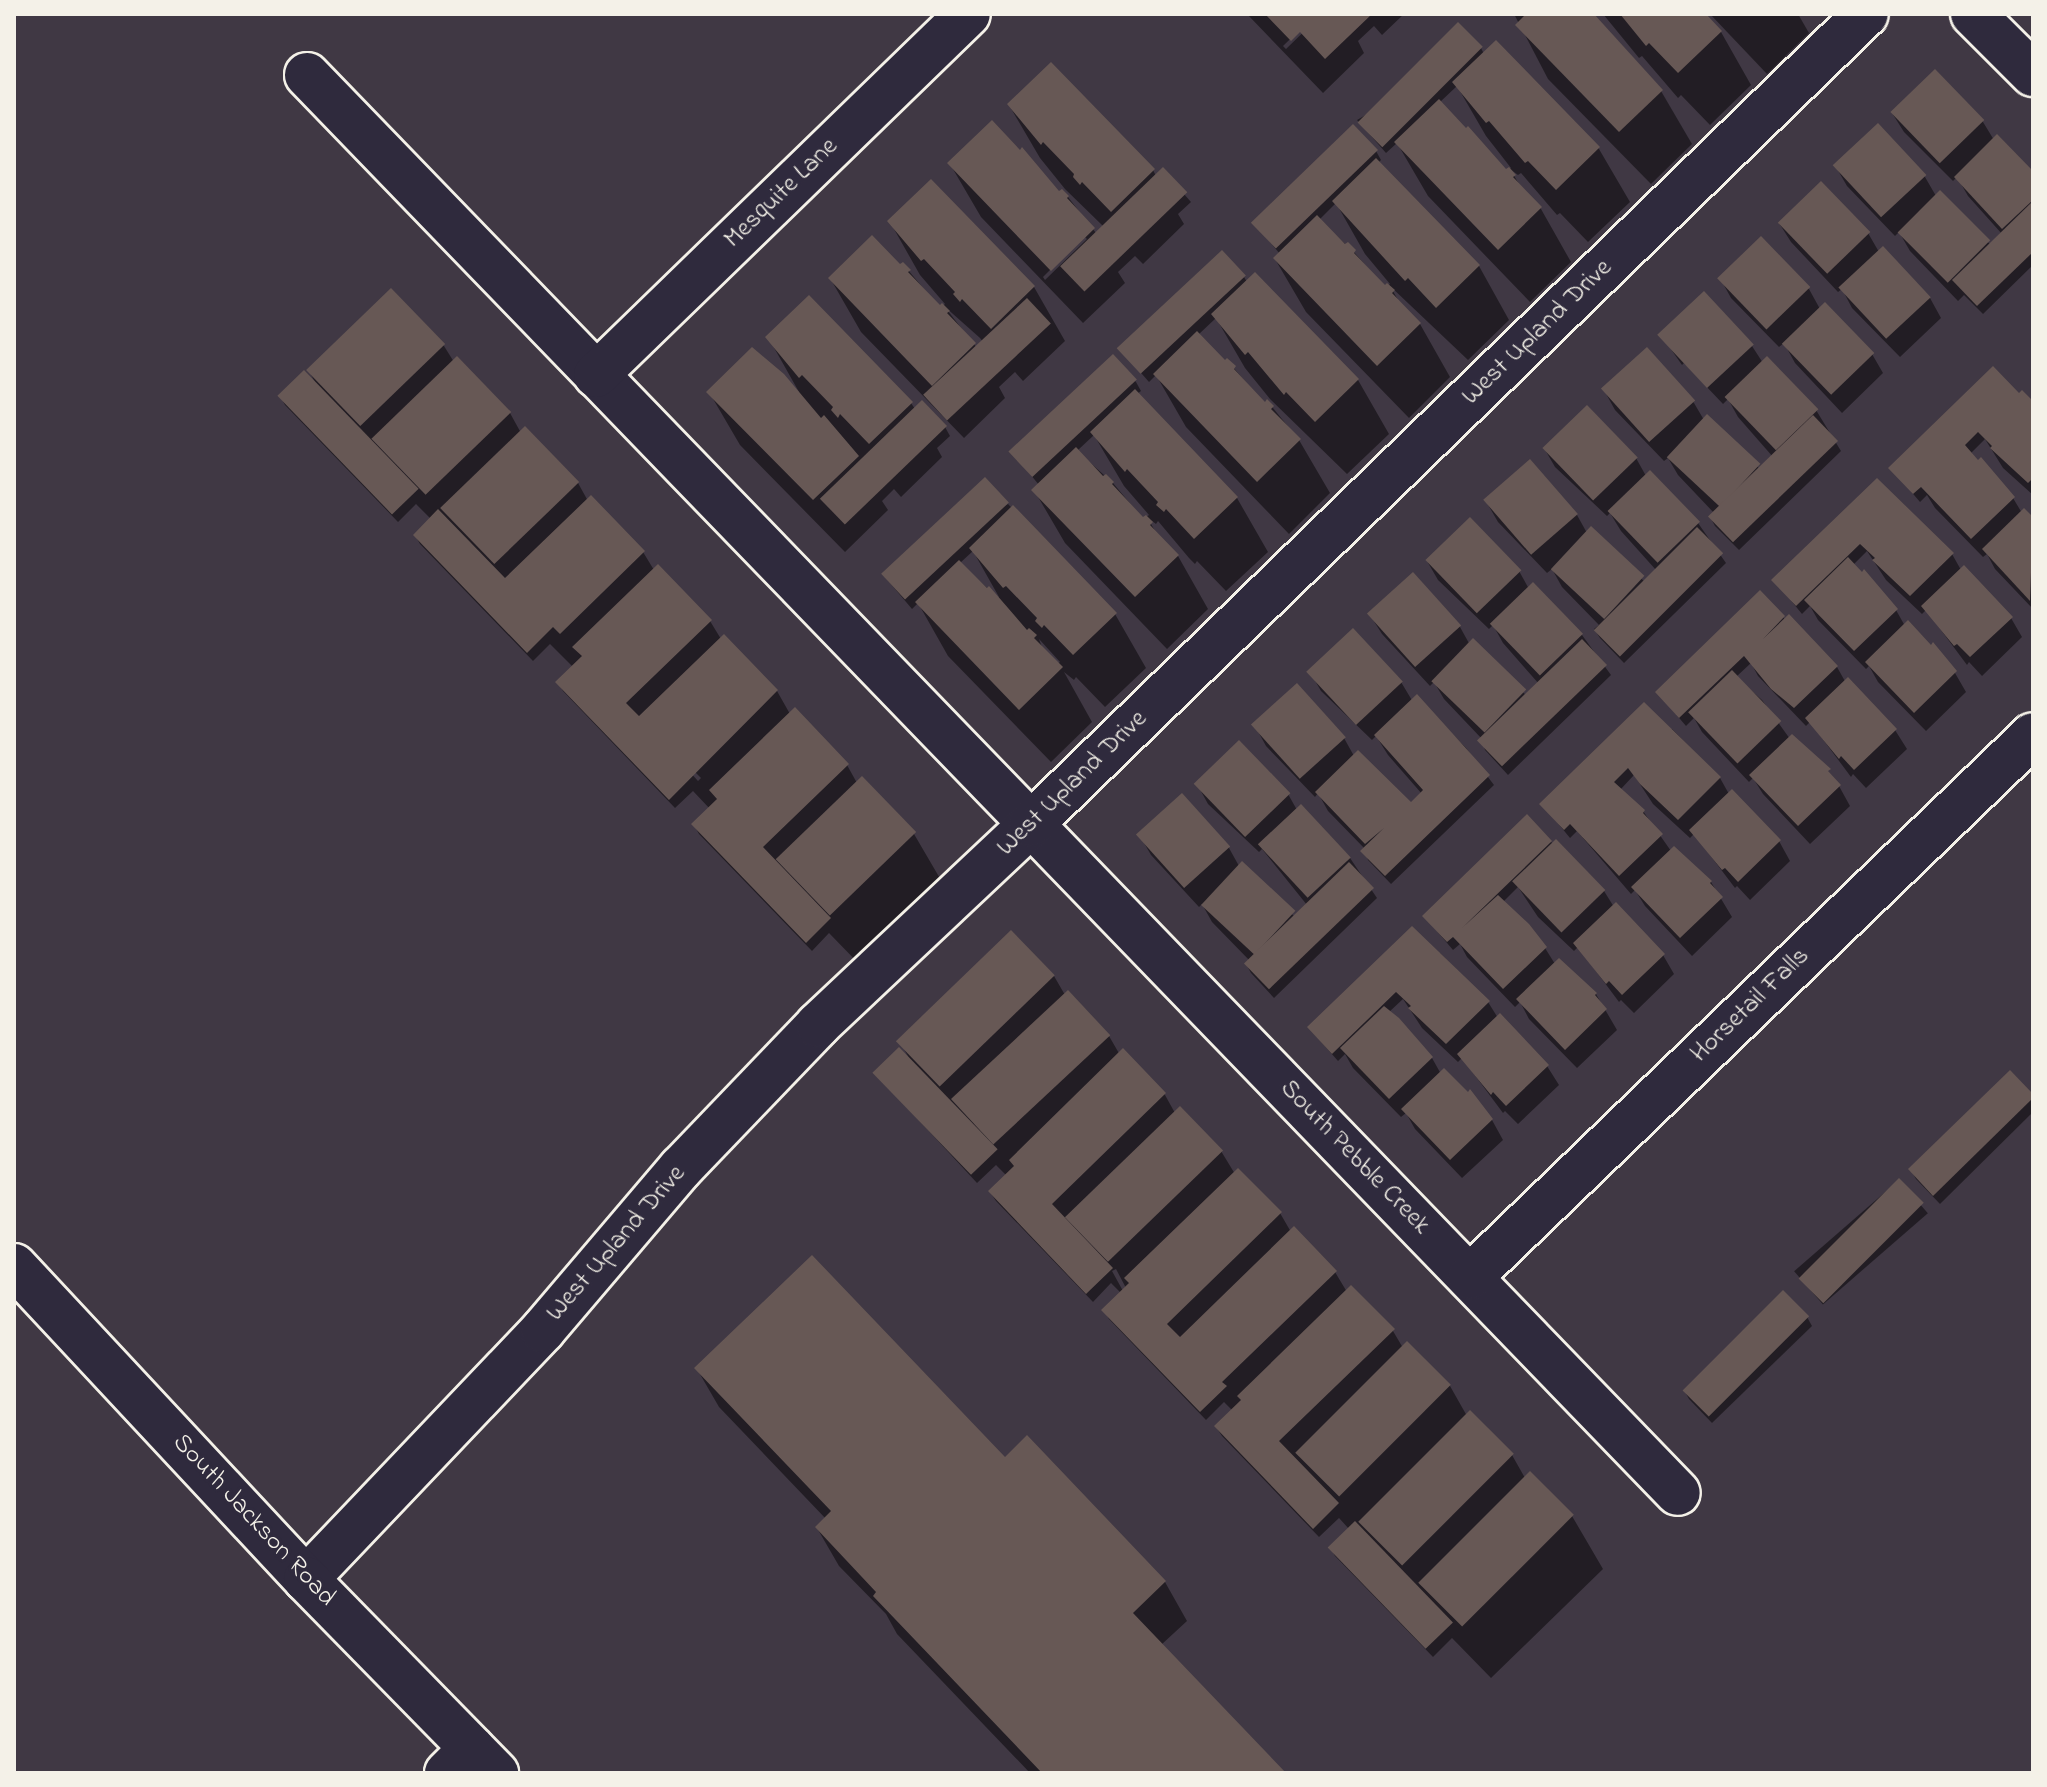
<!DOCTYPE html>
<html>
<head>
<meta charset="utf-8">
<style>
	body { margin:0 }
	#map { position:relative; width:2047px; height:1787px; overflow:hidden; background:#403844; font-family:"Indie Flower",sans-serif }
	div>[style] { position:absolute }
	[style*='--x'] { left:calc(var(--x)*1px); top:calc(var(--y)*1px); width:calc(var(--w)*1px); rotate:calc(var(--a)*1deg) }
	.shadow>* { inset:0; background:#0007; transform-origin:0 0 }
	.building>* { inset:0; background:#675855; transform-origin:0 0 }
	.roads { filter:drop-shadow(2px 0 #f4f1e8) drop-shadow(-2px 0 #f4f1e8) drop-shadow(0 2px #f4f1e8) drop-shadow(0 -2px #f4f1e8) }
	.street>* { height:44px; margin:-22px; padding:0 22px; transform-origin:22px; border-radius:22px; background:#2f2a3d }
	.secondary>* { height:44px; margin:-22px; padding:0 22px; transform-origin:22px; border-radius:22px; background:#2f2a3d }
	span { translate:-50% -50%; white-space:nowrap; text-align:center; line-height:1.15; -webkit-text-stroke:6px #2f2a3d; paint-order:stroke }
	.street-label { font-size:26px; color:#f4f1e8 }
	.frame { position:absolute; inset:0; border:16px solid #f4f1e8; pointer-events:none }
</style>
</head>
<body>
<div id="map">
	<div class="shadow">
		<div style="clip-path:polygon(1247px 14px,1316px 14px,1283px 46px,1286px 49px,1322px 14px,1404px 14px,1382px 35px,1374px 26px,1358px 41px,1364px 53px,1323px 93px)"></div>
		<div style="clip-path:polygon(1514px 14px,1591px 14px,1661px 91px,1692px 144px,1651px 184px,1548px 79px)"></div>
		<div style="clip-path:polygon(1603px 14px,1703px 14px,1721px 32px,1751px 85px,1710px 125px,1681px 95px,1678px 98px,1642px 56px,1639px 58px)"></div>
		<div style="clip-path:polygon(1710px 14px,1798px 14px,1809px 33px,1767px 74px)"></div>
		<div style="clip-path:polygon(evenodd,1496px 43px,1599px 149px,1630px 202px,1588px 242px,1560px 213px,1557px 215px,1521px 173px,1518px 175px,1510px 169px,1522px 189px,1541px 209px,1571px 262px,1530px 302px,1428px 196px,1397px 143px,1386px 153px,1357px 120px,1481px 48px,1484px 54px,1496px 43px,1457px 86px,1486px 136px,1511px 168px,1506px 172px,1439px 103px,1457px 86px)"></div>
		<div style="clip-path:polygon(1935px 72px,1983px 122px,1994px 140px,2033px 174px,2033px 265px,1983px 314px,1964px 295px,1958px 301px,1910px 251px,1899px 232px,1895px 236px,1847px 186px,1836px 167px,1878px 126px,1925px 177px,1936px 196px,1991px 245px,2002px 234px,1968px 196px,1957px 177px,1953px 181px,1904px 132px,1892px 113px)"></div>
		<div style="clip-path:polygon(evenodd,1009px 105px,1153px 170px,1156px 176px,1163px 170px,1191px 202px,1178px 214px,1184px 224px,1143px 264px,1135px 256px,1118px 272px,1125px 283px,1083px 323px,981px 217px,950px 164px,1059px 194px,1068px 197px,1096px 233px,1103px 226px,1065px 189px,1040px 158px,1009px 105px,1084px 236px,1087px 239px,1045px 280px,1043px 277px,1084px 236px)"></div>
		<div style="clip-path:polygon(evenodd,1376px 151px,1381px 160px,1378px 163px,1479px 266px,1509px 320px,1468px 360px,1390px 286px,1401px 305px,1420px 324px,1450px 377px,1409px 418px,1306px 312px,1275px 259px,1280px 254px,1253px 222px,1376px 151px,1336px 203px,1365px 254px,1390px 284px,1385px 288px,1354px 252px,1319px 220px,1336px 203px)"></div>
		<div style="clip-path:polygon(evenodd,931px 181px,1034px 287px,1065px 341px,1023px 381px,1015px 372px,999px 387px,1005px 398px,964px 438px,861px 332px,830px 278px,903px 264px,940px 308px,945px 304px,920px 275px,890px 222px,931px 181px,944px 306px,980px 338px,983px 342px,977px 348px,944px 306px)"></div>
		<div style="clip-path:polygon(1779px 223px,1868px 233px,1879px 252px,1883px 248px,1930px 298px,1941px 318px,1900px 357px,1852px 308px,1842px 289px,1838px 292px,1791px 242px)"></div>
		<div style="clip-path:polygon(1255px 274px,1358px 380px,1389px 434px,1347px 474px,1270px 399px,1245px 368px,1216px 318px,1198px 335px,1225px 363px,1227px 360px,1265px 405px,1267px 402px,1273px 408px,1299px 440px,1330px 493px,1289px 534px,1186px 427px,1156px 375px,1149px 382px,1120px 349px,1244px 277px,1247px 282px)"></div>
		<div style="clip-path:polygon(1720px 278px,1809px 289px,1820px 309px,1872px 354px,1883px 373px,1842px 413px,1795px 363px,1784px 343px,1779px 347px,1731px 298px)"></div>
		<div style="clip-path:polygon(evenodd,391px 291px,444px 346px,454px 362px,457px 359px,510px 413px,521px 433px,578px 483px,588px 501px,643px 552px,654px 570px,710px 621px,721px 639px,777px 691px,790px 714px,847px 765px,857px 783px,914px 834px,945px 887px,862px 967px,829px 933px,812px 951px,699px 834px,694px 825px,710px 809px,693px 791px,675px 808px,563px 691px,558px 682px,573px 667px,550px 644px,533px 661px,420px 544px,415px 535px,431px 519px,416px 504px,398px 522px,285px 405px,280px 396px,316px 384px,309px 371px,391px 291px,681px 758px,701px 778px,698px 781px,679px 760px,681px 758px)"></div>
		<div style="clip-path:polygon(1661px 335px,1752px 346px,1763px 363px,1816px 410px,1841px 451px,1739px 550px,1715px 526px,1710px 517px,1714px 513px,1678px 475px,1668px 458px,1664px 461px,1615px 410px,1604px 390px,1647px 350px,1694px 403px,1704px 420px,1760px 469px,1773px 457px,1738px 417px,1728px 399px,1723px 404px,1684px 363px,1682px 365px)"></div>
		<div style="clip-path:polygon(768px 337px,911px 403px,915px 409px,945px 427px,950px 436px,937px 448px,942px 457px,901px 497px,894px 489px,882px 501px,888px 510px,845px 552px,740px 445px,709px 392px,799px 392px)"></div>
		<div style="clip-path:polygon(evenodd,1113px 357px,1136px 382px,1141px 391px,1137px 394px,1237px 498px,1268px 552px,1226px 591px,1197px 561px,1195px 564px,1189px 558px,1158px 521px,1156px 524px,1147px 517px,1158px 536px,1178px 556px,1208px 609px,1167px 649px,1065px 543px,1034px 490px,1039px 485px,1013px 453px,1113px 357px,1094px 435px,1124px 486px,1149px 515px,1143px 519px,1113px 483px,1077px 451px,1094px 435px)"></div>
		<div style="clip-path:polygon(2017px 394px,2033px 404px,2033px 495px,2003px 468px,1985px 439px,1970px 454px,2013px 498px,2022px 513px,2024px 511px,2033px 520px,2033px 609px,1995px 569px,1987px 554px,1983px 557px,1935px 508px,1927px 495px,1920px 502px,1891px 468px)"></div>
		<div style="clip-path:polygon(1544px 448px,1636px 458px,1646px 476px,1698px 523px,1726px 563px,1624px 663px,1600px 638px,1594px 629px,1599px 625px,1562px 587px,1552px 569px,1547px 573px,1498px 522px,1487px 503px,1577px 515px,1587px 533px,1644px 581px,1656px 570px,1621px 531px,1610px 513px,1607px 516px,1555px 467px)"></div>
		<div style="clip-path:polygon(1877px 481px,1952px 554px,1961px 570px,2011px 618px,2022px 637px,1982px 676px,1969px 662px,1967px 665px,1926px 610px,1922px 614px,1886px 580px,1867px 551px,1853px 565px,1896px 610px,1905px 626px,1955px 673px,1966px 692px,1926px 731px,1878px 682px,1869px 666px,1866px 669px,1818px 620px,1810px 606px,1802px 614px,1774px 580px)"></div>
		<div style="clip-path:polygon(evenodd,1008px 504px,1115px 614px,1146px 668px,1105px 707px,1076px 677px,1074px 680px,1064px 672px,1092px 722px,1051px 762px,948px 656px,918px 603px,912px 609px,884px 576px,1008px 504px,973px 551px,999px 597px,998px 598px,960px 563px,973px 551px,1008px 504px,1039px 639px,1060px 662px,1057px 664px,1043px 650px,1039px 639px)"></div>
		<div style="clip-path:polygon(1427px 561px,1519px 571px,1529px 589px,1533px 585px,1582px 635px,1611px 675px,1508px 775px,1485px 750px,1482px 739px,1444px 699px,1434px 682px,1430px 686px,1382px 634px,1370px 615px,1413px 574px,1460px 627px,1470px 645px,1527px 696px,1539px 684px,1503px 643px,1493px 625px,1489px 629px,1438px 580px)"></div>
		<div style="clip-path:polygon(1783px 617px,1785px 620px,1789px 617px,1837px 667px,1846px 683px,1895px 730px,1907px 749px,1866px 788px,1853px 774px,1851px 777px,1810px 722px,1806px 726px,1758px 676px,1751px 663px,1736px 677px,1762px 700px,1790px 739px,1839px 786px,1850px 806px,1810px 844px,1763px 794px,1753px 778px,1749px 782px,1702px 732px,1694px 718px,1686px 726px,1657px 692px)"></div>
		<div style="clip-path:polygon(1310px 672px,1401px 682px,1413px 702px,1417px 697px,1466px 748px,1494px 785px,1391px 884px,1368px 860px,1365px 849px,1328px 811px,1318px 793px,1315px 797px,1266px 746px,1255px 726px,1344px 738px,1354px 756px,1411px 805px,1422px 794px,1388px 755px,1376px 736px,1372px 740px,1321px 691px)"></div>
		<div style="clip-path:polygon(1672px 729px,1720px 778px,1729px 794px,1779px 841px,1790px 861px,1750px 900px,1737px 886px,1735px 888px,1694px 834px,1690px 838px,1653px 804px,1634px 775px,1620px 790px,1643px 811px,1671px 851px,1711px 882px,1732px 917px,1692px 956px,1645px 906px,1635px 890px,1631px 894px,1577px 831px,1570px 838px,1542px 804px)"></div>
		<div style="clip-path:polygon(1197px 784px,1288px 794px,1297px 810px,1350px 858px,1377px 898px,1274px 998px,1251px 973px,1246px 964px,1250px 961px,1212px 922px,1202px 904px,1199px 907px,1151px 855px,1140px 836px,1182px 795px,1229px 848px,1239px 866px,1295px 917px,1307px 905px,1262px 849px,1259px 852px,1208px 804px)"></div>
		<div style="clip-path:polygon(1551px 842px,1604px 891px,1614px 907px,1663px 955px,1674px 974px,1634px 1013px,1621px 1000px,1619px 1002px,1578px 947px,1574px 951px,1538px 917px,1518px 887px,1502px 903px,1545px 948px,1555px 964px,1596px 994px,1617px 1030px,1577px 1068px,1529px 1019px,1520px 1002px,1515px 1007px,1467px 957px,1460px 944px,1453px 950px,1424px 916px)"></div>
		<div style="clip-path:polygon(1440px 953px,1488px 1002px,1498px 1018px,1547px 1066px,1559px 1085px,1518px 1124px,1505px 1111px,1503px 1113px,1462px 1058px,1458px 1062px,1422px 1028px,1403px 999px,1388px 1013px,1432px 1058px,1441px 1074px,1492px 1120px,1503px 1140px,1462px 1178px,1415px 1129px,1406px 1113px,1401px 1117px,1353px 1068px,1345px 1054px,1338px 1061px,1309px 1028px)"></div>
		<div style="clip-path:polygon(evenodd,1054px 976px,1065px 995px,1109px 1036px,1120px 1055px,1123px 1051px,1165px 1095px,1175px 1113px,1221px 1151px,1235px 1174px,1280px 1213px,1291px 1232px,1335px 1272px,1347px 1292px,1393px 1331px,1403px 1348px,1450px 1386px,1467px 1416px,1512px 1455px,1525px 1478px,1572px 1516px,1603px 1569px,1491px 1678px,1452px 1638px,1433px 1657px,1335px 1556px,1330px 1547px,1349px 1529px,1339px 1518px,1319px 1537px,1222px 1436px,1216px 1427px,1233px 1411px,1224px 1402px,1206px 1420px,1109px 1319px,1104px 1310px,1121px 1293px,1111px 1283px,1093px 1302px,996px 1201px,990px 1192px,1007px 1176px,996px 1165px,977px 1183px,875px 1073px,909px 1058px,900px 1042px,1054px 976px,1116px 1269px,1126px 1288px,1123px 1291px,1112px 1271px,1116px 1269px)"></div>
		<div style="clip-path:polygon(2033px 1096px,2033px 1112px,1940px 1204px,1916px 1179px,1911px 1170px)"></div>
		<div style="left:1899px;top:1180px;width:44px;height:139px;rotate:49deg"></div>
		<div style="clip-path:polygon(1807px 1317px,1812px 1326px,1712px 1423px,1689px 1399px,1684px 1390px)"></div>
		<div style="clip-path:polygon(697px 1369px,1005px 1460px,1027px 1438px,1165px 1582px,1187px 1621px,1161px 1645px,1284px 1773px,1030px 1773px,897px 1634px,886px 1614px,839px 1566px,817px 1528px,826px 1519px,719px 1407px)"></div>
	</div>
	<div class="building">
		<div style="clip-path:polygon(1265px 14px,1372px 14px,1325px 59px,1300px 32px,1291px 41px)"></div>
		<div style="clip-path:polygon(1526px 14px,1594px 14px,1663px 90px,1619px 132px,1515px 25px)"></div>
		<div style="clip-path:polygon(1620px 14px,1706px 14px,1722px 31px,1678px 73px,1649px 43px,1646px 46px)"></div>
		<div style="left:1458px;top:22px;width:35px;height:142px;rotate:45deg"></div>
		<div style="clip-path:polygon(1496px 40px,1600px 147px,1556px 190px,1528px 161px,1525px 163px,1489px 121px,1486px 123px,1452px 82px)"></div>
		<div style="clip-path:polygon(1051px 62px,1155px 169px,1111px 212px,1082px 182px,1080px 185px,1073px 177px,1074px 174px,1043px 142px,1041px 145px,1007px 104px)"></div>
		<div style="left:1935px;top:69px;width:71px;height:62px;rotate:46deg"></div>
		<div style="clip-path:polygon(1439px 99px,1466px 128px,1468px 126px,1506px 169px,1509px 167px,1516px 175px,1513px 177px,1542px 207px,1498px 250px,1394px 142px)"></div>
		<div style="clip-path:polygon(992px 120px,1020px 150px,1022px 147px,1059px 191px,1062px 189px,1069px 196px,1067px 198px,1095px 228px,1051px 271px,947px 163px)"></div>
		<div style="left:1878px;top:123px;width:71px;height:62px;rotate:47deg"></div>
		<div style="left:1353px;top:124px;width:36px;height:142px;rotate:46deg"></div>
		<div style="clip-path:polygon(1997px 134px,2033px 171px,2033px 200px,2002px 229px,1954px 177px)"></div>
		<div style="clip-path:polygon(1376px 158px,1480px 265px,1436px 308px,1408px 278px,1405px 281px,1332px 201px)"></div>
		<div style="left:1163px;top:167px;width:35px;height:143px;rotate:46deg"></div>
		<div style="clip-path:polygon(931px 179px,1035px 286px,991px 329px,962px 299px,960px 302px,953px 294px,955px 292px,924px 259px,921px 261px,887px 221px)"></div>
		<div style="left:1821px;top:181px;width:71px;height:60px;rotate:46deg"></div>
		<div style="left:1940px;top:190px;width:71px;height:60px;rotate:45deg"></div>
		<div style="clip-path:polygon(2033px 201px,2033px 252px,1977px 306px,1952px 280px)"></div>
		<div style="clip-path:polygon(1317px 215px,1345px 244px,1348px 242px,1356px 250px,1354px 253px,1385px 285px,1387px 283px,1395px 290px,1392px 293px,1421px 323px,1377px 366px,1273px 258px)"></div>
		<div style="clip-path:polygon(872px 235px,900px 264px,903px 262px,911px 270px,908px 272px,940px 305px,942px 303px,950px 311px,947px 313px,976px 343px,932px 386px,828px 278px)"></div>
		<div style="left:1761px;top:236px;width:71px;height:61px;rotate:46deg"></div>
		<div style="left:1883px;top:246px;width:70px;height:61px;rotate:47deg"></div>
		<div style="left:1222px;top:250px;width:35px;height:144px;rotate:47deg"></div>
		<div style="clip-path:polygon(1255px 272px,1359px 379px,1315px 422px,1286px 392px,1284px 395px,1248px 352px,1245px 355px,1211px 314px)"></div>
		<div style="left:391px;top:288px;width:78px;height:118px;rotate:46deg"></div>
		<div style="left:1704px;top:291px;width:73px;height:64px;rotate:47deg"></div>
		<div style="clip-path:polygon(809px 295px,913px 402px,869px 444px,840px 414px,838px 418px,831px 410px,833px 407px,802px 375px,799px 378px,765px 337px)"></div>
		<div style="left:1027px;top:298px;width:35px;height:142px;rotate:47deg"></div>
		<div style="left:1825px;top:302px;width:71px;height:60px;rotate:46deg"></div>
		<div style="clip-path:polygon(1197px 331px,1225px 360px,1227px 358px,1236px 366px,1234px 369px,1265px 402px,1267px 399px,1274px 406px,1271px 409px,1301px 439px,1257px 482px,1153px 374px)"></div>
		<div style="clip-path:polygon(752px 347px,784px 374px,821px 418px,824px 415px,859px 456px,813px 500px,706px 392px)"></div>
		<div style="left:1647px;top:347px;width:72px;height:62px;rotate:48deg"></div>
		<div style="left:1113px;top:354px;width:35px;height:143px;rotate:47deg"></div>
		<div style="left:457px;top:356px;width:78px;height:119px;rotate:46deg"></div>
		<div style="left:1767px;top:356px;width:74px;height:59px;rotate:46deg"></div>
		<div style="clip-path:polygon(1993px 366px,2019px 393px,2022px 390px,2033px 401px,2033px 478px,2028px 483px,1990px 448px,1992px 446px,1978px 432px,1965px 445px,1978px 460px,1981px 457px,2015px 497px,1971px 539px,1921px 487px,1913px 494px,1888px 468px)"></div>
		<div style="left:304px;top:370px;width:165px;height:37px;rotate:46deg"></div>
		<div style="clip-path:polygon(1135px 389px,1238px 497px,1194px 539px,1166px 509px,1164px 512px,1156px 505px,1158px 502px,1127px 469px,1125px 472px,1090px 432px)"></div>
		<div style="left:922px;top:400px;width:36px;height:142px;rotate:46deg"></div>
		<div style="left:1587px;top:405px;width:73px;height:62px;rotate:46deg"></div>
		<div style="left:1707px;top:414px;width:73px;height:59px;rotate:43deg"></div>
		<div style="left:1813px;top:415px;width:36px;height:146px;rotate:46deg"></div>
		<div style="left:525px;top:426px;width:78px;height:118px;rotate:46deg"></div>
		<div style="clip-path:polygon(1076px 447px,1103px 476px,1106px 474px,1114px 482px,1112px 484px,1143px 517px,1146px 515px,1153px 522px,1150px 525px,1179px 555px,1135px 597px,1031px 490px)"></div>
		<div style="left:1530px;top:459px;width:73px;height:62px;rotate:49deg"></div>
		<div style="left:1650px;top:470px;width:72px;height:59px;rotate:46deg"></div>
		<div style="left:985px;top:477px;width:35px;height:142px;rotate:47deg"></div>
		<div style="clip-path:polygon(1877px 478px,1954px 553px,1910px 596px,1872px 560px,1875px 558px,1860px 544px,1796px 606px,1771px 580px)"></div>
		<div style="clip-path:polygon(591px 495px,645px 551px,560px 634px,553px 627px,527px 653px,413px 535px,438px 509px,505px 578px)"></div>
		<div style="clip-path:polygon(1013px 505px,1117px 613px,1073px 655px,1044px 625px,1042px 628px,1035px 621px,1037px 618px,1006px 586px,1003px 588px,969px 548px)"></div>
		<div style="clip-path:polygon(2024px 508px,2033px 517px,2030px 601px,1982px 549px)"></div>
		<div style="left:1470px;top:517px;width:74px;height:62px;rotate:46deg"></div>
		<div style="left:1591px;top:526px;width:73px;height:59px;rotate:43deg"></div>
		<div style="left:1697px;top:527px;width:37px;height:146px;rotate:45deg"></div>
		<div style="clip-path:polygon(1848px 557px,1862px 572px,1864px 569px,1898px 609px,1854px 651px,1804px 600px)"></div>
		<div style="clip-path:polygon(959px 560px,987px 588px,989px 586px,1027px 630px,1029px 628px,1037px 635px,1034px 638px,1063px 667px,1019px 710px,915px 602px)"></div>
		<div style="clip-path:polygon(658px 564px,712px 620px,626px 703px,639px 716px,724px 634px,778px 690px,669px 800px,555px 682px,582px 656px,572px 647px)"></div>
		<div style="clip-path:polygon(1964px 565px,2013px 617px,1970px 657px,1957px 644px,1954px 646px,1921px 606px)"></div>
		<div style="left:1413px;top:572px;width:72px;height:62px;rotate:48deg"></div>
		<div style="left:1533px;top:582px;width:72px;height:60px;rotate:46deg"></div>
		<div style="clip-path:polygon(1760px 590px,1785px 616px,1763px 639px,1789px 614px,1838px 666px,1794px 708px,1771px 689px,1744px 656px,1679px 718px,1655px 692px)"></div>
		<div style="clip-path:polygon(1908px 620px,1931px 645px,1933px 642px,1957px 671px,1914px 713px,1865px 662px)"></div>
		<div style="left:1353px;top:628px;width:73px;height:64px;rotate:47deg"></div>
		<div style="left:1473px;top:638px;width:74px;height:60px;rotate:44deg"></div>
		<div style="left:1582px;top:639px;width:36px;height:146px;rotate:46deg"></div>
		<div style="left:1732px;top:670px;width:71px;height:61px;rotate:46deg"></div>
		<div style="clip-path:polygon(1848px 677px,1897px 729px,1854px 770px,1841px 756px,1839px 759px,1805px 718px)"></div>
		<div style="left:1297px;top:683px;width:73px;height:62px;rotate:48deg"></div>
		<div style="clip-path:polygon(1417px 694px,1490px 775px,1385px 876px,1360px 851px,1384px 828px,1365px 844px,1315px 792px,1358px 750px,1411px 802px,1423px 790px,1374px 735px)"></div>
		<div style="clip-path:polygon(1644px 702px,1721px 777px,1678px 820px,1640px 784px,1628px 768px,1614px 782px,1645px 810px,1643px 813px,1663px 834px,1619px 876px,1570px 824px,1564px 830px,1539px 804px)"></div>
		<div style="clip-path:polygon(795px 707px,849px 764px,763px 847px,831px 918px,806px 943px,691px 824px,717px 799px,709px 790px)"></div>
		<div style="clip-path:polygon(1792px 734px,1831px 769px,1828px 771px,1841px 785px,1798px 826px,1749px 775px)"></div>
		<div style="left:1239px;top:740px;width:74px;height:63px;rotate:46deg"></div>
		<div style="left:862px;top:776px;width:78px;height:120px;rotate:46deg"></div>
		<div style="clip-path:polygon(1732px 789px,1781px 840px,1738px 882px,1725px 868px,1722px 870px,1689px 830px)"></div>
		<div style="left:1182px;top:793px;width:72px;height:62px;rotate:48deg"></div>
		<div style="left:1301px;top:804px;width:73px;height:59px;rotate:47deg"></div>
		<div style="clip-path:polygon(1527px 814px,1552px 841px,1462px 928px,1498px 895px,1529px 924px,1547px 947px,1503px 989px,1453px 937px,1447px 942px,1422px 916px)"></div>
		<div style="left:1556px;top:839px;width:71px;height:61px;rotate:46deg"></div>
		<div style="clip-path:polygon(1674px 846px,1712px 881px,1710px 883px,1723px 897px,1680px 938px,1631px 887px)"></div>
		<div style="left:1242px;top:861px;width:73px;height:60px;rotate:43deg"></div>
		<div style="left:1349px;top:862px;width:36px;height:146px;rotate:46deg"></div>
		<div style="clip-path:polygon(1616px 902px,1665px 954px,1622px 995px,1609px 981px,1606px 984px,1573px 943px)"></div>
		<div style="clip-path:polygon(1412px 926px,1490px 1001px,1446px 1044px,1408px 1008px,1411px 1006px,1396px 992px,1332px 1054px,1307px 1027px)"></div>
		<div style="left:1011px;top:930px;width:63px;height:160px;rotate:46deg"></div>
		<div style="clip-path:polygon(1559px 958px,1597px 993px,1595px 995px,1607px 1009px,1565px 1050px,1516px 999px)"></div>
		<div style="left:1068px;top:990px;width:62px;height:160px;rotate:47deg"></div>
		<div style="clip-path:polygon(1384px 1006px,1399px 1018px,1433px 1057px,1389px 1099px,1340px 1048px)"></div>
		<div style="clip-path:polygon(1500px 1013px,1549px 1065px,1506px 1106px,1493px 1092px,1491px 1095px,1457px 1054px)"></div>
		<div style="left:899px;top:1047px;width:142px;height:37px;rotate:46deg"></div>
		<div style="clip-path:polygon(1123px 1048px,1166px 1093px,1052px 1204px,1113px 1268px,1086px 1294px,988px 1191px,1014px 1166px,1009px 1160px)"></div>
		<div style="clip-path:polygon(1444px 1068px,1468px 1092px,1470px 1089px,1493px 1119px,1450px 1160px,1401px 1109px)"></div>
		<div style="clip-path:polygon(2010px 1070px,2033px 1094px,2033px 1098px,1933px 1196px,1908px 1169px)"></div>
		<div style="left:1180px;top:1106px;width:62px;height:160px;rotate:46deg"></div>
		<div style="clip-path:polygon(1238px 1168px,1282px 1212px,1167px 1324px,1180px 1337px,1294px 1226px,1337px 1271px,1222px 1382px,1227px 1386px,1200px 1412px,1101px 1310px,1129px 1283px,1124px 1278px)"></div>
		<div style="left:1899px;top:1178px;width:35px;height:142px;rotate:45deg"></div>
		<div style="clip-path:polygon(812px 1255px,1005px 1457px,1027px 1435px,1166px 1581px,1133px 1613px,1286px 1773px,1042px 1773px,873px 1596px,876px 1592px,815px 1527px,831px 1511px,694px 1368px)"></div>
		<div style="clip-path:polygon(1351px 1285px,1395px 1329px,1279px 1441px,1339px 1503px,1313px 1529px,1214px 1426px,1241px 1400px,1237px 1396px)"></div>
		<div style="left:1783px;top:1290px;width:37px;height:142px;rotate:45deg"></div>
		<div style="left:1407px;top:1341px;width:62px;height:158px;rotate:45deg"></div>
		<div style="left:1470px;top:1410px;width:62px;height:158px;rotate:45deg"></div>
		<div style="left:1530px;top:1471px;width:62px;height:158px;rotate:45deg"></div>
		<div style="left:1355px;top:1521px;width:141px;height:38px;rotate:46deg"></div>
	</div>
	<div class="roads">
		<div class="street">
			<div style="--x:1973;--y:14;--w:85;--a:45"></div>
			<div style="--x:307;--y:75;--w:1972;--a:45.97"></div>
			<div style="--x:596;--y:375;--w:518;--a:-44.14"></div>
			<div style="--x:1470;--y:1277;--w:781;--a:-43.91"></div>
			<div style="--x:306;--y:1579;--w:344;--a:-46.4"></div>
			<div style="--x:543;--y:1330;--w:213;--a:-49.6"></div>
			<div style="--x:681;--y:1168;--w:198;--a:-46.2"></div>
			<div style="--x:818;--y:1025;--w:293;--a:-43.3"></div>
			<div style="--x:1031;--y:824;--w:1163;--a:-44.13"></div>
			<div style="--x:447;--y:1773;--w:35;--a:-45"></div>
		</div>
		<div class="secondary">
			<div style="--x:14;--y:1266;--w:428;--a:47"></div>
			<div style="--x:306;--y:1579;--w:272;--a:45.6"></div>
		</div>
	</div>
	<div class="street-label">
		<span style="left:782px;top:194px;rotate:-44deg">Mesquite Lane</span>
		<span style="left:1538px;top:333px;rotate:-44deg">West Upland Drive</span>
		<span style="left:1073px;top:784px;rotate:-44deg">West Upland Drive</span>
		<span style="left:1751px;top:1006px;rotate:-44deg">Horsetail Falls</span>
		<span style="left:1354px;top:1158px;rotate:46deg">South Pebble Creek</span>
		<span style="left:617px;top:1244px;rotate:-49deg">West Upland Drive</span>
		<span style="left:253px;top:1521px;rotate:47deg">South Jackson Road</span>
	</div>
	<div class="frame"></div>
</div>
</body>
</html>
